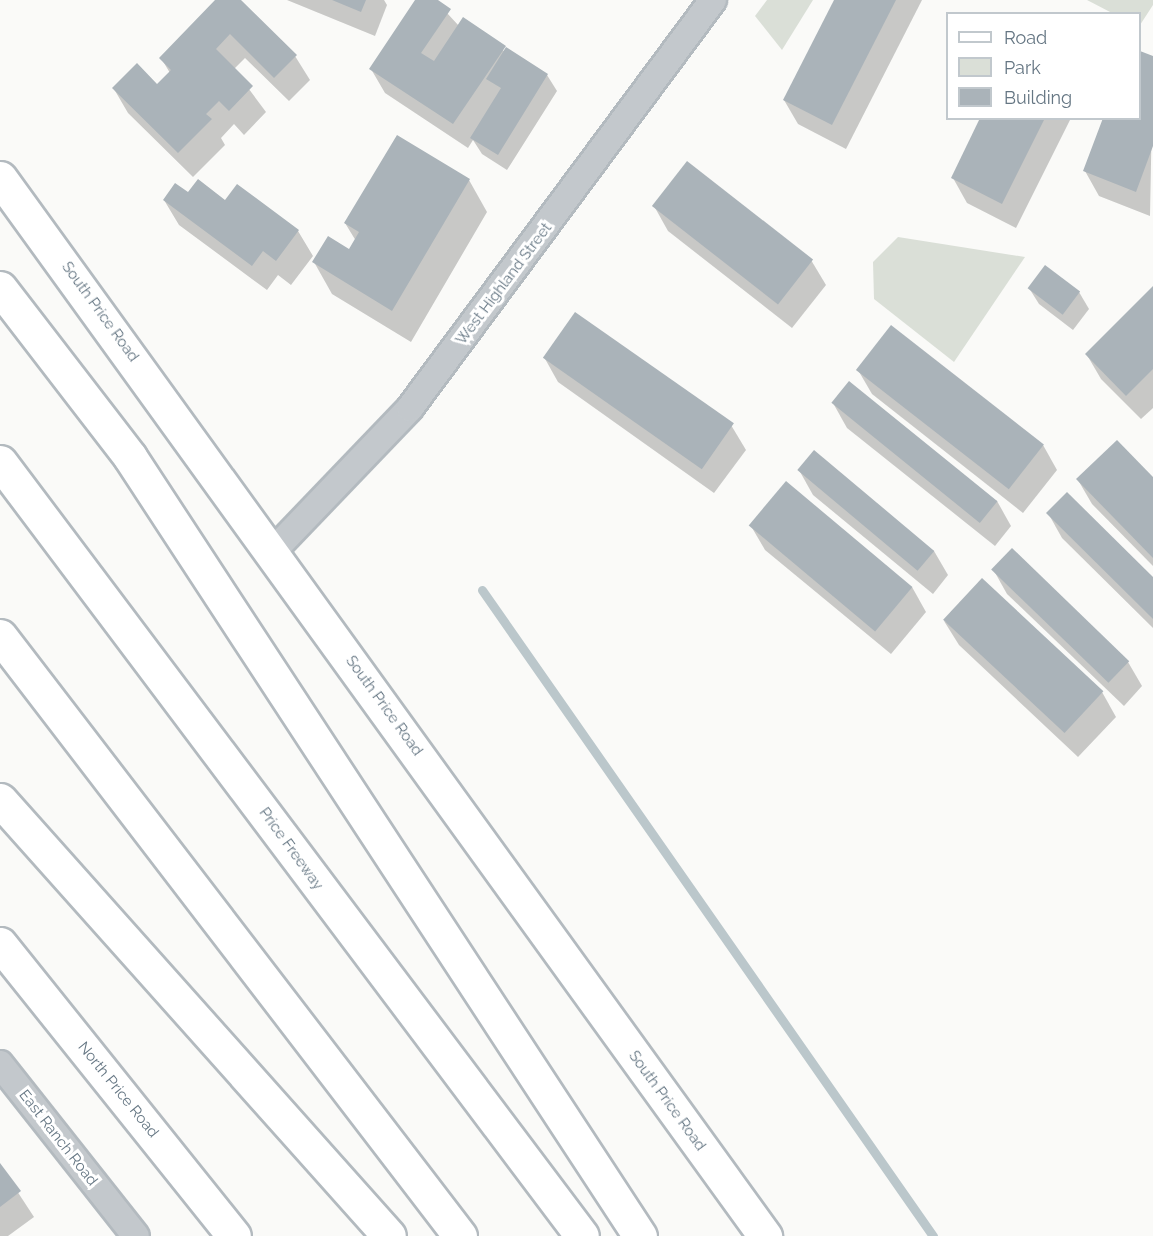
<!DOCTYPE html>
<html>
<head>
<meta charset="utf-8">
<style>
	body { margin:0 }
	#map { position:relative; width:1153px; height:1236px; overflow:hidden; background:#fafaf8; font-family:Raleway,sans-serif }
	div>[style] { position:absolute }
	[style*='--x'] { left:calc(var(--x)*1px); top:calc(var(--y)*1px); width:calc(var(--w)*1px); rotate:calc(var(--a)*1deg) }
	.green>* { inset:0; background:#dadfd7 }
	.shadow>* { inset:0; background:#0003 }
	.stream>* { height:9px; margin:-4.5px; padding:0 4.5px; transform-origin:4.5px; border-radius:4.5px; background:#bbc7cb }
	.building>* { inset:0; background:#aab3b9; transform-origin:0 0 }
	.roads { filter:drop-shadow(2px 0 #b3babf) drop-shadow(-2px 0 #b3babf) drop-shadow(0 2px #b3babf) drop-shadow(0 -2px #b3babf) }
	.street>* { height:26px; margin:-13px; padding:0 13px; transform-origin:13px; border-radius:13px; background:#c3c8cc }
	.secondary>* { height:33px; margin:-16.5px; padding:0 16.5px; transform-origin:16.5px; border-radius:16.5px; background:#fff }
	.highway>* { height:33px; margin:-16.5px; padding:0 16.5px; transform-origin:16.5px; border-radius:16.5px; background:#fff }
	span { translate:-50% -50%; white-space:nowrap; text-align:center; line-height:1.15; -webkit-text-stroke:6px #fff; paint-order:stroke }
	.street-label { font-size:15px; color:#657683 }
	.legend { position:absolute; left:946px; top:12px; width:195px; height:108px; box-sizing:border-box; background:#fff; border:2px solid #c1c8cd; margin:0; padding:8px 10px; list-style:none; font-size:18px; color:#657683 }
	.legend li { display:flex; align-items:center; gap:12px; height:30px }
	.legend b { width:30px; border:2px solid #c1c8cd }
</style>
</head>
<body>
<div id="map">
	<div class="green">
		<div style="clip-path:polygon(767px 0,813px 0,782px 50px,755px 16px)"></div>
		<div style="clip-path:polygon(1087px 0,1153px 0,1153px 5px,1140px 25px,1140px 14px,1112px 13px)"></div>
		<div style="clip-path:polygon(898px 237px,1025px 257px,954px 362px,874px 299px,873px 262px)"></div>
	</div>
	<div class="shadow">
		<div style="clip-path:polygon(217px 0,239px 0,295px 56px,310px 80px,289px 101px,245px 58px,234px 69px,266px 112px,244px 135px,234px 124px,221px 138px,225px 145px,193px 177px,128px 113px,114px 89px,158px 86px,170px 73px,161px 58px)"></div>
		<div style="clip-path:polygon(287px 0,384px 0,387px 5px,375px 36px)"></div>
		<div style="clip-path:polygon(417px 0,435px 0,459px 26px,547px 75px,557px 91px,507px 170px,482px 154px,473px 140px,468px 148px,385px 93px,371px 69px)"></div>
		<div style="clip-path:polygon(835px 0,922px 0,846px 149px,798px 124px,784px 100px)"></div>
		<div style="clip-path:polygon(1140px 52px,1153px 58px,1150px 216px,1099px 196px,1085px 171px,1140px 118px)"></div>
		<div style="clip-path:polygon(982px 118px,1071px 118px,1016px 228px,967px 203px,953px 178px)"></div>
		<div style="clip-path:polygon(469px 180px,487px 212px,411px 342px,332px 294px,314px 262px,350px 251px,356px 241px,345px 223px)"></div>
		<div style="clip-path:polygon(189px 194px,225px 202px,298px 231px,313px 256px,291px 285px,278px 275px,267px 290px,179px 225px,164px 200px)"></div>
		<div style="clip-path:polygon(654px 206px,811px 260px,826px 285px,792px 328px,668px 231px)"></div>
		<div style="clip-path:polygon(1046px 267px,1079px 292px,1089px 309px,1073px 330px,1039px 304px,1029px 288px)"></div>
		<div style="clip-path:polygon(1153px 289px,1153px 408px,1141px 419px,1101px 379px,1087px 355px)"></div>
		<div style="clip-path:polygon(544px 357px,731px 425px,746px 450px,714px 493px,558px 382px)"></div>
		<div style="clip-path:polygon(858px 370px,1043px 445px,1057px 470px,1023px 513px,872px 394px)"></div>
		<div style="clip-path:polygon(833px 403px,997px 501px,1011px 526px,995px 546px,847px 428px)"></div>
		<div style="clip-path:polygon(799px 470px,934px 551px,948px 575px,933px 594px,813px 495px)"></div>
		<div style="clip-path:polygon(1153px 479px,1153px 566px,1092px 504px,1078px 480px)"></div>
		<div style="clip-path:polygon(1048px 513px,1153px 580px,1153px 628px,1062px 538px)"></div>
		<div style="clip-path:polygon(751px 526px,912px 587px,926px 612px,891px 654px,765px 550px)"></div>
		<div style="clip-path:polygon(993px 569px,1128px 662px,1142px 686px,1124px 706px,1007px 594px)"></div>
		<div style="clip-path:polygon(944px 621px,1102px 692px,1116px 717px,1078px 757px,959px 645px)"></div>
		<div style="clip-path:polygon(0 1165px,34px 1217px,8px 1236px,0 1236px)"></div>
	</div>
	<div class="stream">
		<div style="--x:482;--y:590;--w:788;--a:55.08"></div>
	</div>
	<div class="building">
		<div style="clip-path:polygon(215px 0,241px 0,297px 55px,274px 78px,230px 34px,216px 49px,253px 86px,229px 111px,219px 101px,206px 114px,212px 119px,178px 153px,112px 88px,137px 63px,157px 84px,171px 70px,159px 58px)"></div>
		<div style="clip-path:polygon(332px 0,366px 0,361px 12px)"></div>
		<div style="clip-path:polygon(415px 0,438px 0,451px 9px,421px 53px,434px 61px,463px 17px,506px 46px,453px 124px,369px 69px)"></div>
		<div style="clip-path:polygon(834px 0,896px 0,832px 125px,783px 100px)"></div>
		<div style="clip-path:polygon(506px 47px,548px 74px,498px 155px,470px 138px,501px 88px,486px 79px)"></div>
		<div style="clip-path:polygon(1140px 51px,1153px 56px,1153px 146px,1136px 192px,1083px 171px,1103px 118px,1140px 118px)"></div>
		<div style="clip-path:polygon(980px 118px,1045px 118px,1002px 204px,951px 178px)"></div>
		<div style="clip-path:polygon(397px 135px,470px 179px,392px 311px,312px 262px,328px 236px,349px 249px,359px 232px,344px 223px)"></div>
		<div style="left:687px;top:161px;width:160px;height:57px;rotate:38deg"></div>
		<div style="clip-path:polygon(198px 179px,225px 200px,237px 184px,299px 230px,276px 261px,263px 251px,252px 266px,163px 200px,175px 183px,188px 192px)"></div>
		<div style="left:1045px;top:265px;width:44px;height:29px;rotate:37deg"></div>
		<div style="clip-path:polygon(1153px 286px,1153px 369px,1126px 396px,1085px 354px)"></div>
		<div style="left:575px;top:312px;width:194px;height:56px;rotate:35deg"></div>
		<div style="left:891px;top:325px;width:194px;height:57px;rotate:38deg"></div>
		<div style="left:849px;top:381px;width:191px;height:28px;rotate:39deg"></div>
		<div style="clip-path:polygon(1117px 440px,1153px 477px,1153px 558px,1076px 479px)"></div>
		<div style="left:814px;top:450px;width:157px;height:26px;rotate:40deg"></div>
		<div style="left:786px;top:481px;width:165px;height:58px;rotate:40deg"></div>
		<div style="clip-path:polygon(1067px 492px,1153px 577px,1153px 619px,1046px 513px)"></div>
		<div style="left:1012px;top:548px;width:163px;height:30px;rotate:44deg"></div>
		<div style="left:982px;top:578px;width:166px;height:57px;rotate:43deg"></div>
		<div style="clip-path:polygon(0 1163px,21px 1191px,0 1207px)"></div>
	</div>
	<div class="roads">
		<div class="street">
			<div style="--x:273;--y:551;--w:198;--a:-46.2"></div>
			<div style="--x:410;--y:408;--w:508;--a:-53.4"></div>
			<div style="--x:0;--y:1064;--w:219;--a:51.7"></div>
		</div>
		<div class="secondary">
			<div style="--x:0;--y:178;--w:1306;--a:54.13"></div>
			<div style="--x:0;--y:944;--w:374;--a:51.3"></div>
		</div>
		<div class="highway">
			<div style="--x:0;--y:288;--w:213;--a:52.4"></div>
			<div style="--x:130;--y:457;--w:931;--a:56.79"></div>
			<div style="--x:0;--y:462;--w:968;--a:53.06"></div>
			<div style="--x:0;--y:636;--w:756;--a:52.52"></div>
			<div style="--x:0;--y:800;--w:584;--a:48.26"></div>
		</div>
	</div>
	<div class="street-label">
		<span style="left:504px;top:284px;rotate:-53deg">West Highland Street</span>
		<span style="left:100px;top:312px;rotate:54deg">South Price Road</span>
		<span style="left:384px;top:706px;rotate:54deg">South Price Road</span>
		<span style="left:291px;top:849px;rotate:54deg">Price Freeway</span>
		<span style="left:118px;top:1090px;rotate:51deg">North Price Road</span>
		<span style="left:667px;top:1101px;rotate:54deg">South Price Road</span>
		<span style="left:58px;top:1138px;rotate:52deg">East Ranch Road</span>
	</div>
	<ul class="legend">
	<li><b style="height:8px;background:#fff"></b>Road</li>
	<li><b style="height:16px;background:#dadfd7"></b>Park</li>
	<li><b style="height:16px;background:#aab3b9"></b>Building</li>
	</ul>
</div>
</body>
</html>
